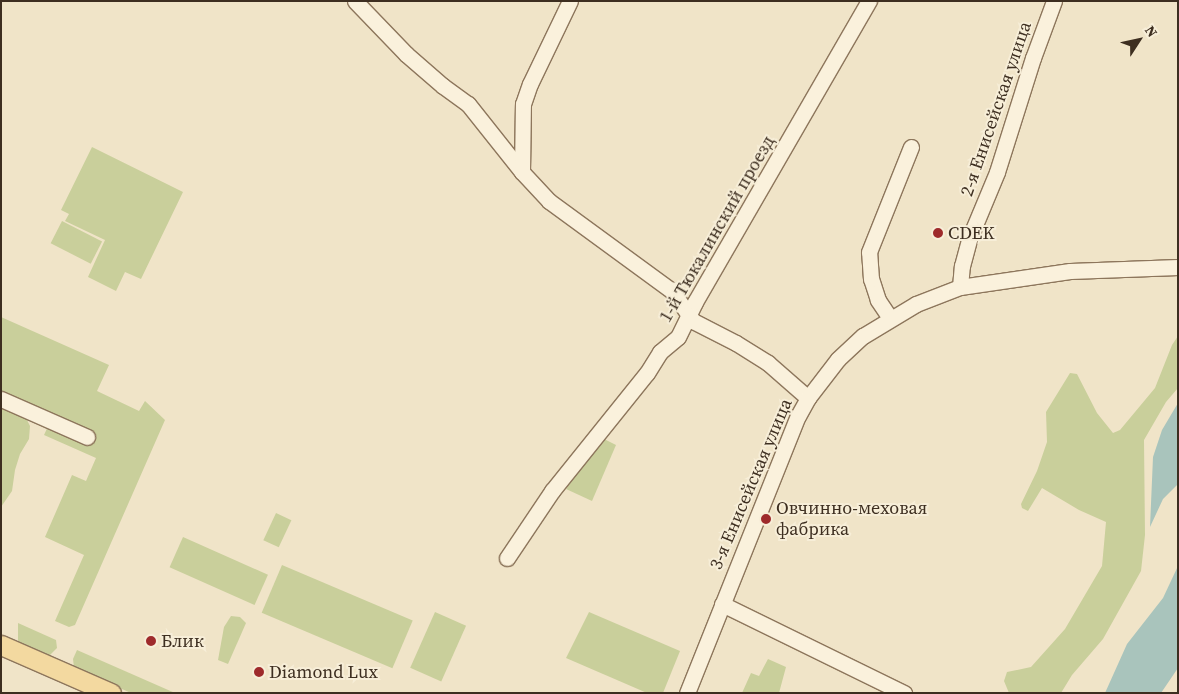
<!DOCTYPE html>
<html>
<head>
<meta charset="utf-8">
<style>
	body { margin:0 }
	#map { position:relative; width:1179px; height:694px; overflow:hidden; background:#f0e4c8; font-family:"Source Serif 4",serif }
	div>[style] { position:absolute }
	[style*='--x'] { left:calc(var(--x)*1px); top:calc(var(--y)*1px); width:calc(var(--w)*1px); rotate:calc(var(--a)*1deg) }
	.green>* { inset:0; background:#c9cf9b; transform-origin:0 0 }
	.water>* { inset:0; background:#a9c4bc }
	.roads { filter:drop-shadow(1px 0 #8d765c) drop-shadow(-1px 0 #8d765c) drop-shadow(0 1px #8d765c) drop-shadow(0 -1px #8d765c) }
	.minor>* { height:15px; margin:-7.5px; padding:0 7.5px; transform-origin:7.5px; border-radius:7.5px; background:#faf1dc }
	.major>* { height:19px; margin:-9.5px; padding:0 9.5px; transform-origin:9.5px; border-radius:9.5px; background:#f3d9a0 }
	.dots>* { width:14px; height:14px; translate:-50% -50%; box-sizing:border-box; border:2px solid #f7eed8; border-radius:50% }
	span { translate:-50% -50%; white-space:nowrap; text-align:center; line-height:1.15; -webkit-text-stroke:4px #f7eed8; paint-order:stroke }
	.street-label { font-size:18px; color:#3d2e20 }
	.poi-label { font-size:18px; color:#3d2e20 }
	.left { translate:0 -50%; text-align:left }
	.frame { position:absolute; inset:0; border:2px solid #3d2e20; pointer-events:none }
	.north { position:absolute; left:1114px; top:15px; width:50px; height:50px; -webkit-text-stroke:4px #f7eed8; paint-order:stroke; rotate:55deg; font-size:14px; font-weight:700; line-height:20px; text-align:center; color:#3d2e20 }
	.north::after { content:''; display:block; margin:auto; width:18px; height:22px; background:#3d2e20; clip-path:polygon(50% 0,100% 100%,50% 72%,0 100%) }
</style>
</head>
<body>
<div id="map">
	<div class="green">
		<div style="clip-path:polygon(92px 147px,183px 192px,141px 279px,125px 272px,116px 291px,88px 277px,105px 240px,65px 221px,69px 214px,61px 210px)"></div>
		<div style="left:62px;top:221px;width:45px;height:25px;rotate:27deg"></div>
		<div style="clip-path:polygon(1px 317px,109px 365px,97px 391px,139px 411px,145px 401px,165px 420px,75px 625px,69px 627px,55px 621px,84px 555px,45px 537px,72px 475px,86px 481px,96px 458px,44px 435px,50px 422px,1px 393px)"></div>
		<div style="clip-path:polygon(1178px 336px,1178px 388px,1166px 402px,1144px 440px,1145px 535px,1141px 571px,1103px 639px,1072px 675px,1061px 693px,1009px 693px,1004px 681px,1007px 672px,1031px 667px,1065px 629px,1102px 566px,1106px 522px,1079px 510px,1042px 488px,1028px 511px,1022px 508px,1021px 504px,1037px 471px,1047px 442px,1046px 412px,1070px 373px,1077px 374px,1097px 413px,1113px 433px,1120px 430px,1155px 388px,1172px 345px)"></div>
		<div style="clip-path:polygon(1px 407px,24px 414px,30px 426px,29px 439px,20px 454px,15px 470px,12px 491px,1px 507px)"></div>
		<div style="clip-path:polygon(602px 438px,616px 445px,592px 501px,566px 489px)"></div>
		<div style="left:276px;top:513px;width:17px;height:30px;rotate:25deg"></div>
		<div style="left:183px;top:537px;width:93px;height:33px;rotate:24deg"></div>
		<div style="left:282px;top:565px;width:142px;height:52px;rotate:23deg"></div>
		<div style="left:435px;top:612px;width:34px;height:61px;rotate:24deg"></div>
		<div style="clip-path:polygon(589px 612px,680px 651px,663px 693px,647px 693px,566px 658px)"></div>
		<div style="clip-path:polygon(231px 616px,240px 617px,246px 623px,228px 664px,218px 660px,224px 627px)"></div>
		<div style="clip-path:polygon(18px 623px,56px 640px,57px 648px,49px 656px,18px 642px)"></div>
		<div style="clip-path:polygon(77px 650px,175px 693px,131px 693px,74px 668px,73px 659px)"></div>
		<div style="clip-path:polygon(768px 659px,786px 667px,779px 693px,742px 693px,751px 673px,759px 676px)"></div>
	</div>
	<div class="water">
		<div style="clip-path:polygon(1178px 403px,1178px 484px,1163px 499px,1150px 527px,1153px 457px,1162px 430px)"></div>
		<div style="clip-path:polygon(1178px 566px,1178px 668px,1161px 693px,1105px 693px,1127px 644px,1163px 598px)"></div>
	</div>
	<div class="roads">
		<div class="minor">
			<div style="--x:355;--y:1;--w:74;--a:46.1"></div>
			<div style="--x:406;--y:54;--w:49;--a:40.9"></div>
			<div style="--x:443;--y:86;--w:31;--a:36"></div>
			<div style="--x:468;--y:104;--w:87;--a:51.5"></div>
			<div style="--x:522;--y:172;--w:40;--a:47"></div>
			<div style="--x:549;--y:201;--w:152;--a:36.2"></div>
			<div style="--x:672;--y:291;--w:37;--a:55"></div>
			<div style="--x:693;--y:321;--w:48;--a:27.1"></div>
			<div style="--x:736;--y:343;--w:38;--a:32"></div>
			<div style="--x:768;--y:363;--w:53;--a:41.2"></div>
			<div style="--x:522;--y:172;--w:68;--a:-89.2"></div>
			<div style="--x:523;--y:104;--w:21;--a:-71"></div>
			<div style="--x:530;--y:84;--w:92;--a:-64.3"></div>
			<div style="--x:960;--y:287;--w:21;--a:-85"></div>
			<div style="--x:962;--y:266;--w:30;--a:-75"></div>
			<div style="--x:970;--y:237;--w:70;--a:-67.4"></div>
			<div style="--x:997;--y:172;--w:120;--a:-72.5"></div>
			<div style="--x:1033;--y:58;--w:61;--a:-69.8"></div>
			<div style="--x:890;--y:318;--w:22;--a:-124"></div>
			<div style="--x:878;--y:300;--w:22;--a:-108"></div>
			<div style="--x:871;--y:279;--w:27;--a:-94"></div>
			<div style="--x:869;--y:252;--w:113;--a:-68.2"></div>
			<div style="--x:1;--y:399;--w:94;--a:23.8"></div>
			<div style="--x:507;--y:558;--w:81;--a:-56.1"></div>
			<div style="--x:552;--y:491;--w:151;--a:-51.2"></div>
			<div style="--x:647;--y:373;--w:25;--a:-58"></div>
			<div style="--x:660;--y:352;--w:23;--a:-40"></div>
			<div style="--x:678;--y:337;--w:39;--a:-64"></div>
			<div style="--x:695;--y:302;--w:348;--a:-60"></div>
			<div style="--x:722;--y:604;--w:203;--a:26.1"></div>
			<div style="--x:687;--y:693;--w:298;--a:-68.2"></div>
			<div style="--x:798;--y:416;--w:21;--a:-61"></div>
			<div style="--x:808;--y:398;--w:49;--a:-52.4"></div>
			<div style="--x:838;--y:359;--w:34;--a:-43"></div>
			<div style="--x:863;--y:336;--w:62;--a:-31.1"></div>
			<div style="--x:916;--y:304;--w:47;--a:-21.1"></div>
			<div style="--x:960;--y:287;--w:111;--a:-8.3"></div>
			<div style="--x:1070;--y:271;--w:108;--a:-2.1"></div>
		</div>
		<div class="major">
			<div style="--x:1;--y:645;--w:120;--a:23.6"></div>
		</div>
	</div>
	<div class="dots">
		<div style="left:938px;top:233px;background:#9e2a2b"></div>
		<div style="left:766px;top:519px;background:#9e2a2b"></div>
		<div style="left:151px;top:641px;background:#9e2a2b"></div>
		<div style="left:259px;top:672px;background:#9e2a2b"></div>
	</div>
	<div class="street-label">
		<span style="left:996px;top:109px;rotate:-71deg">2-я Енисейская улица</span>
		<span style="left:717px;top:229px;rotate:-60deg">1-й Тюкалинский проезд</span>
		<span style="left:751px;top:484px;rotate:-67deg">3-я Енисейская улица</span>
	</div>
	<div class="poi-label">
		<span class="left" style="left:948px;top:233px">CDEK</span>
		<span class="left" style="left:776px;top:519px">Овчинно-меховая<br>фабрика</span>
		<span class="left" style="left:161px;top:641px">Блик</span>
		<span class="left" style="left:269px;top:672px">Diamond Lux</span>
	</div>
	<div class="frame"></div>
	<div class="north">N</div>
</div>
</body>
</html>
